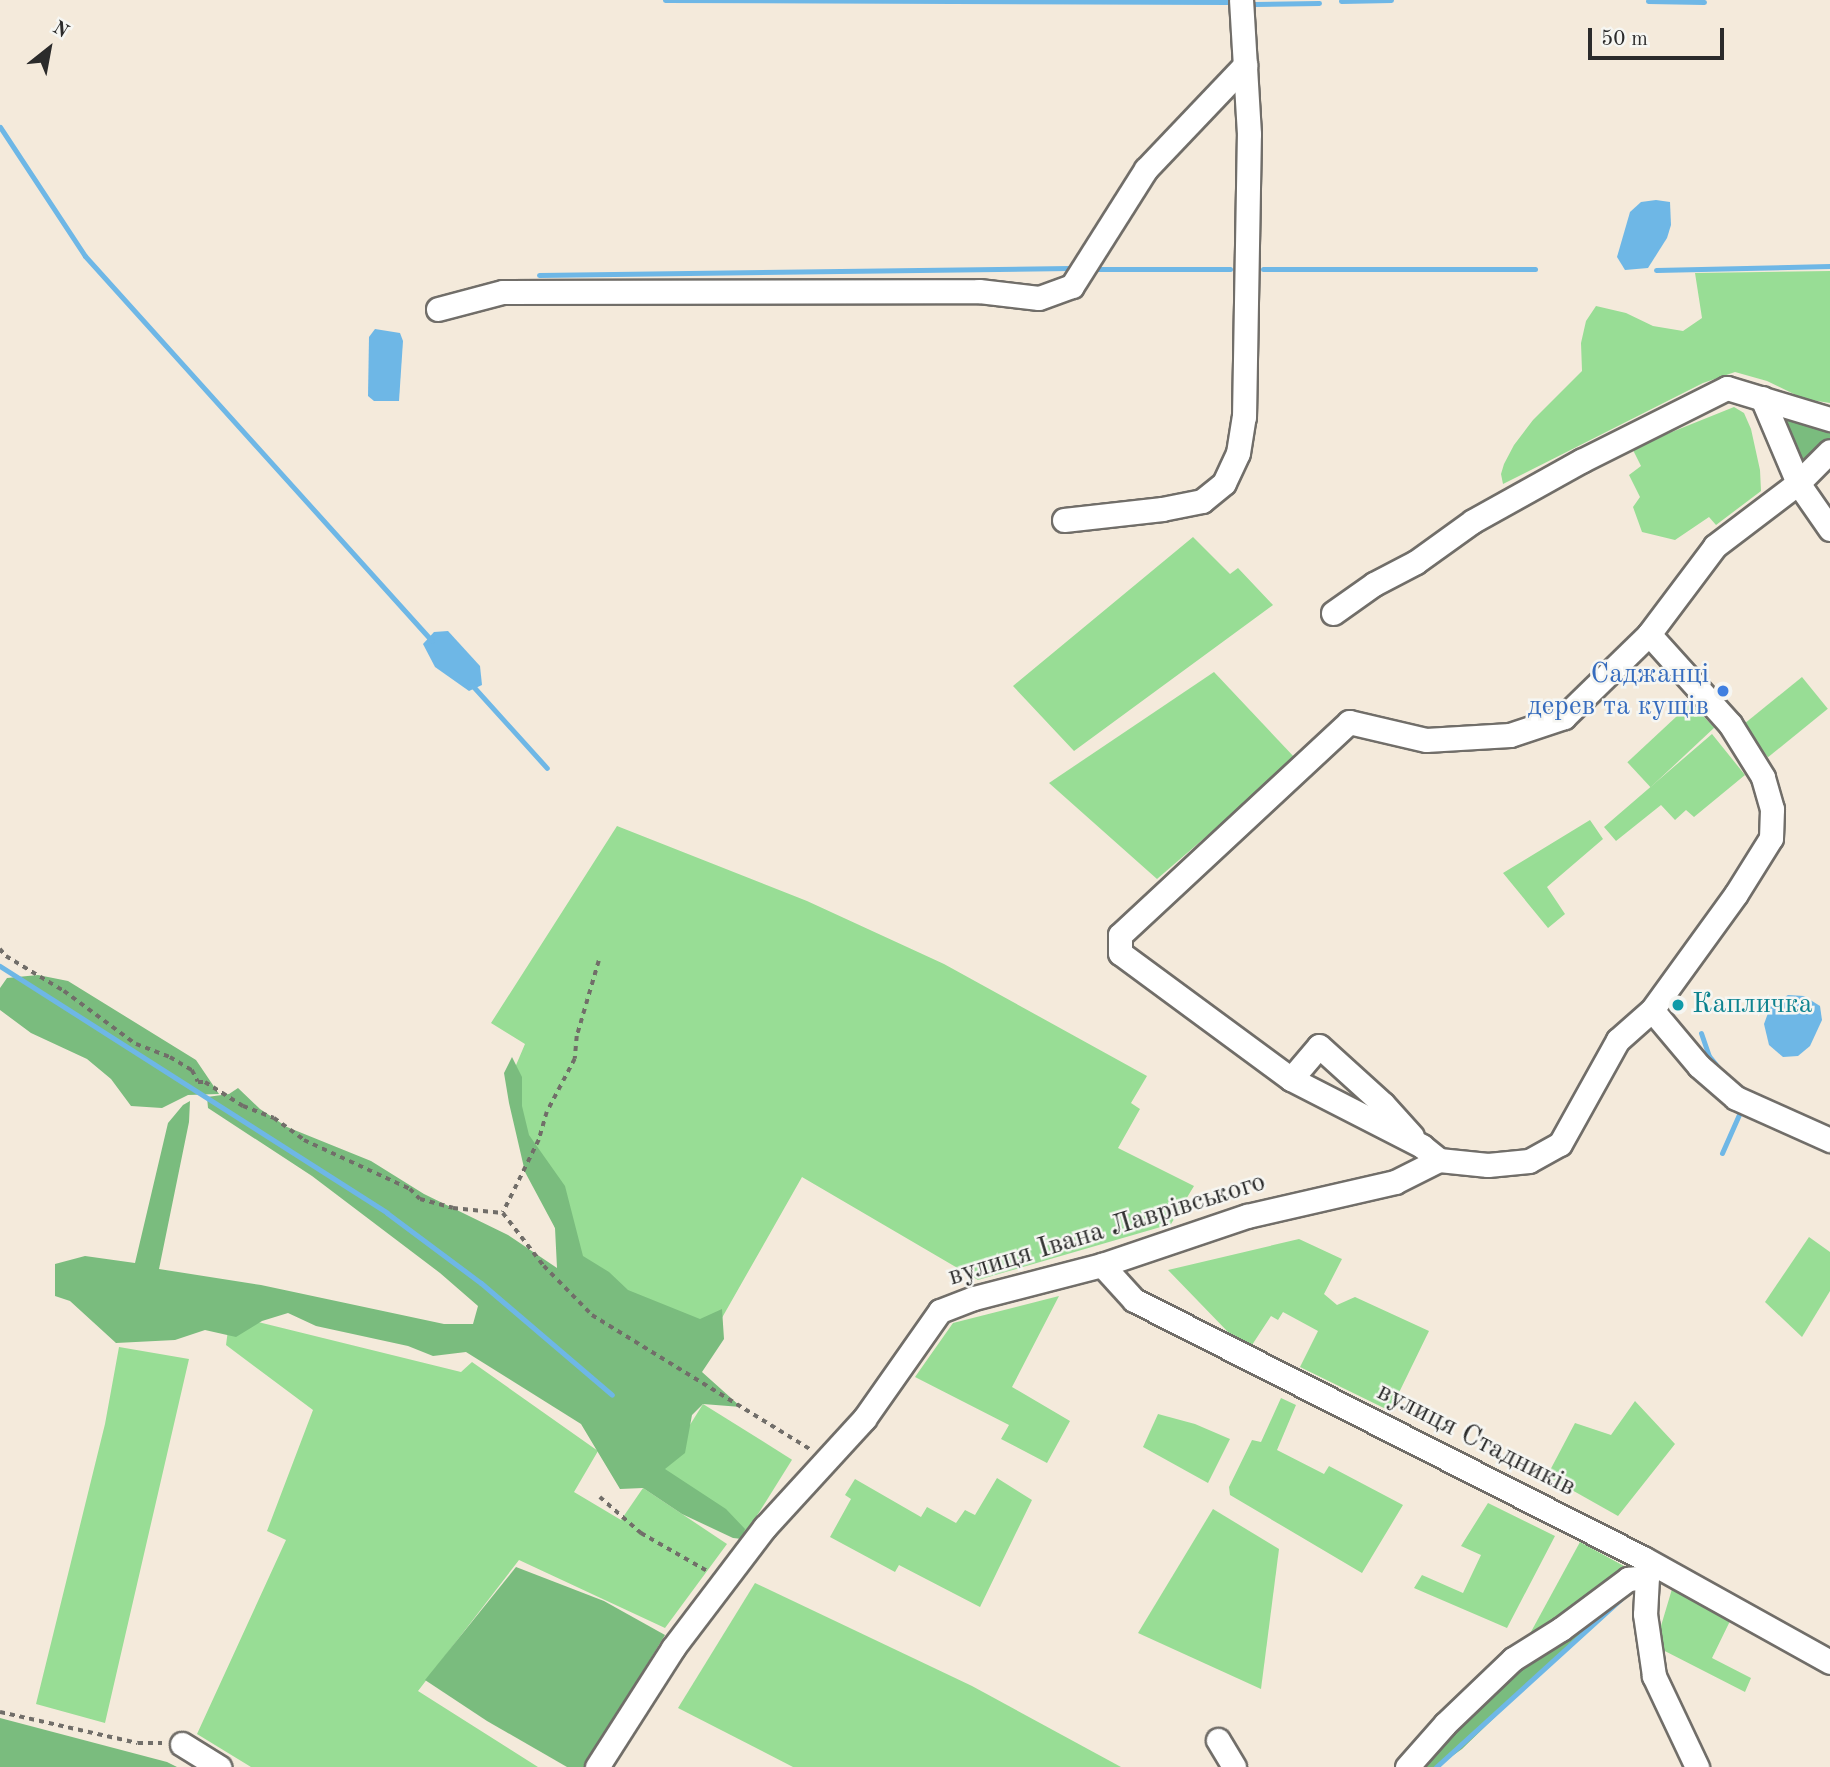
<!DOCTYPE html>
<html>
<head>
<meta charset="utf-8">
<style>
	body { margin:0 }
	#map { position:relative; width:1830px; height:1767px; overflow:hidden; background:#f4eadb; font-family:"Old Standard TT",serif }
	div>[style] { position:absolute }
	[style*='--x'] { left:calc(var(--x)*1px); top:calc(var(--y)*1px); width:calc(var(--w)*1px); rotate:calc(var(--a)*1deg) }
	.green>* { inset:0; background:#98dd95; transform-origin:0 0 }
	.forest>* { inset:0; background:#7abc7e }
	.water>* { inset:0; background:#6eb7e6 }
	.stream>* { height:5px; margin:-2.5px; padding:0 2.5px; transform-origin:2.5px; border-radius:2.5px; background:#6eb7e6 }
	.path>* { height:3.5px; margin-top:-1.75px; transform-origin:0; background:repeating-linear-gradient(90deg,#716e69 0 5px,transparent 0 10px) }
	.roads { filter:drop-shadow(2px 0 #716e69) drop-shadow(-2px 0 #716e69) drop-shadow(0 2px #716e69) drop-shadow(0 -2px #716e69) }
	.minor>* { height:23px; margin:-11.5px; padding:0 11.5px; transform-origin:11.5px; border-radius:11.5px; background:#fff }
	.dots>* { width:19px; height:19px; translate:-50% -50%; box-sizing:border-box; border:4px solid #f6f6f2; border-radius:50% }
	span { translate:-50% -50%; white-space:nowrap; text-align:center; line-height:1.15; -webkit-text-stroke:5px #f6f6f2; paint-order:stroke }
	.shop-label { font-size:28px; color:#366cbe }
	.right { translate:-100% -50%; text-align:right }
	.culture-label { font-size:28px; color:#0d838f }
	.left { translate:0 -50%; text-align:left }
	.street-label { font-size:28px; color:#2b2b2b }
	.north { position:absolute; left:14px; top:14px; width:70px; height:70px; -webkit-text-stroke:5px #f6f6f2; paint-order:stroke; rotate:31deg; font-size:19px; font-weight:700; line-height:28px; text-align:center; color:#2b2b2b }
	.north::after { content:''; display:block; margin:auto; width:24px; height:32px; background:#2b2b2b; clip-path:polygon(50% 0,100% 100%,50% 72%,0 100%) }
	.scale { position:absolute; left:1588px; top:28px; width:136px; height:32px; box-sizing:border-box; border:4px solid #2b2b2b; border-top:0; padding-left:9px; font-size:21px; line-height:24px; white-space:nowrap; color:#2b2b2b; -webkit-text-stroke:5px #f6f6f2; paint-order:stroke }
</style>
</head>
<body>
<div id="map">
	<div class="green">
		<div style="clip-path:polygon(1830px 271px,1830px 403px,1804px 399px,1767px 381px,1735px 372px,1703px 383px,1503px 484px,1501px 474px,1504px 464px,1514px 445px,1533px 420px,1582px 371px,1581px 343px,1586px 321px,1596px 306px,1626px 313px,1653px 326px,1683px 331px,1702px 318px,1695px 273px)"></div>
		<div style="clip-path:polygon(1734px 407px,1744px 413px,1751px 429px,1760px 470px,1761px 491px,1716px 525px,1709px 517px,1675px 540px,1642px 532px,1633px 507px,1640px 497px,1629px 475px,1641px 466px,1632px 448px)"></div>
		<div style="clip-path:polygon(1193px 537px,1230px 574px,1238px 568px,1273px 605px,1074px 751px,1013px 686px)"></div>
		<div style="clip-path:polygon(1214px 672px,1296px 759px,1157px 879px,1049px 783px)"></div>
		<div style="left:1802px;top:677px;width:41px;height:77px;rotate:51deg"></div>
		<div style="left:1691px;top:703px;width:34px;height:87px;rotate:47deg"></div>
		<div style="clip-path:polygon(1712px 734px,1745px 775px,1694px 817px,1686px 810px,1675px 820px,1661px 805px,1616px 841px,1604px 827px)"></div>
		<div style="clip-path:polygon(1590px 820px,1603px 839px,1547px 887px,1565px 914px,1548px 928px,1503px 873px)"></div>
		<div style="clip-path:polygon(617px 826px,807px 901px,944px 964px,1147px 1076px,1131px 1103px,1140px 1109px,1118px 1148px,1194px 1186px,1171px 1224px,978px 1280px,802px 1177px,702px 1353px,601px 1299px,555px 1228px,508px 1084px,525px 1044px,491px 1023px)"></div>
		<div style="clip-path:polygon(1809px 1237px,1830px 1252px,1830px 1291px,1802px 1337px,1765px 1302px)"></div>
		<div style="clip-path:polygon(1299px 1239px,1342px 1259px,1324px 1294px,1337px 1305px,1355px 1297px,1429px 1331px,1390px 1411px,1300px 1367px,1318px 1331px,1283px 1312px,1278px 1320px,1271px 1316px,1252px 1345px,1228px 1332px,1168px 1270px)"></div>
		<div style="clip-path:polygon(1059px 1296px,1012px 1387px,1070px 1421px,1047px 1463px,1001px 1439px,1009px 1425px,915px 1377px,953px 1323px)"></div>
		<div style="clip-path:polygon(230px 1315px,461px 1372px,472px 1362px,598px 1451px,574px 1492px,621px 1520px,643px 1488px,727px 1544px,665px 1628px,519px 1560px,418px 1691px,538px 1767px,251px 1767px,197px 1734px,286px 1540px,267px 1531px,313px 1410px,226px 1345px)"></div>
		<div style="clip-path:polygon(119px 1347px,189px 1359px,105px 1723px,36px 1704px,105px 1424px)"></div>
		<div style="clip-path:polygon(1281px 1398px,1296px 1405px,1277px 1450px,1324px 1474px,1329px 1466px,1403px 1505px,1362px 1573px,1230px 1495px,1229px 1487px,1252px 1440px,1261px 1442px)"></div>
		<div style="clip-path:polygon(1635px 1401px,1675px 1444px,1618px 1516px,1547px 1476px,1575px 1423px,1611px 1435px)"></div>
		<div style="left:703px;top:1404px;width:105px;height:95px;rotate:32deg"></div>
		<div style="clip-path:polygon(1158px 1414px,1195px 1424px,1230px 1439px,1208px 1483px,1143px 1447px)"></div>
		<div style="clip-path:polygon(997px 1478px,1032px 1500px,980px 1607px,899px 1565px,895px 1572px,830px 1537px,851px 1499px,845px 1495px,855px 1479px,921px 1517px,927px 1507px,956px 1523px,965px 1510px,975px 1515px)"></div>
		<div style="clip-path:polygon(1488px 1503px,1555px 1536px,1507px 1628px,1414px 1588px,1422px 1575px,1463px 1593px,1481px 1555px,1461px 1546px)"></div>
		<div style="clip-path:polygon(1213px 1509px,1279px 1549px,1261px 1689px,1138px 1633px)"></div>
		<div style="clip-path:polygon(1580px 1542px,1624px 1566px,1614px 1576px,1526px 1641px)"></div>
		<div style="clip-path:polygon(755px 1583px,972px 1686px,1121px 1767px,793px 1767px,678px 1708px)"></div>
		<div style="clip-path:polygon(1672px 1589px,1731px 1619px,1712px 1658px,1751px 1678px,1745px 1692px,1655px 1646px)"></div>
	</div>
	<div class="forest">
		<div style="clip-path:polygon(1784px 412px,1830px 425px,1830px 447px,1794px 473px,1777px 429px)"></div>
		<div style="clip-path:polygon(38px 975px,68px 981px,196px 1060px,219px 1094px,188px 1095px,162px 1108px,131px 1106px,111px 1079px,87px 1059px,31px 1033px,0 1010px,0 988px,7px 978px)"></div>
		<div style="clip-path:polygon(512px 1057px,522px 1077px,522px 1106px,529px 1135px,565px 1186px,583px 1256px,609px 1272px,628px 1290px,700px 1319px,722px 1309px,724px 1339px,702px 1372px,741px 1407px,703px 1404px,692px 1415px,685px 1453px,665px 1469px,726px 1509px,745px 1529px,742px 1539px,733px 1538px,682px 1514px,643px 1488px,620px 1489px,581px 1424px,466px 1352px,433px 1356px,408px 1346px,316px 1326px,288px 1313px,262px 1321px,236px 1337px,205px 1330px,175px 1340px,116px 1343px,70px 1301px,55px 1296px,55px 1264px,85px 1256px,135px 1263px,168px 1123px,183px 1105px,190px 1101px,189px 1122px,159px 1269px,261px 1285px,444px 1324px,473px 1324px,478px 1306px,440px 1273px,312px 1176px,208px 1108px,207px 1097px,229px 1094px,238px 1088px,260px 1109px,287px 1127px,371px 1161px,424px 1194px,508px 1235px,557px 1268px,555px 1228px,525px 1172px,509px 1103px,504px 1073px)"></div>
		<div style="clip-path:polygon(516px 1567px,604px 1601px,665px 1635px,585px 1767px,567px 1767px,487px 1721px,425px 1680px)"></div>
		<div style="clip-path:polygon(1617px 1599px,1462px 1749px,1437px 1767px,1416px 1767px,1523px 1665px,1543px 1656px)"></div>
		<div style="clip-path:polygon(0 1718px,167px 1762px,177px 1767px,0 1767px)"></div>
	</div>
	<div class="water">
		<div style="clip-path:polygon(1656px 200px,1670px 202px,1671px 225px,1667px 238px,1648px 268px,1625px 270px,1617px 257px,1630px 212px,1641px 202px)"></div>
		<div style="clip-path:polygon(375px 329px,400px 333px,403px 341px,399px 401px,374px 401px,368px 396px,369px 337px)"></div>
		<div style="clip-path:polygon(448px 631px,480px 666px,482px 685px,469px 691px,435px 667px,423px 644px,434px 632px)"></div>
		<div style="clip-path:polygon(1788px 995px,1804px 996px,1820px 1006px,1822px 1020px,1810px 1046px,1798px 1056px,1783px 1057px,1769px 1045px,1764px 1024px,1771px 1005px)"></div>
	</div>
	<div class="stream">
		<div style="--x:665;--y:0;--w:563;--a:0.2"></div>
		<div style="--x:1341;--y:1;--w:50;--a:-1.1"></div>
		<div style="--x:1648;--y:1;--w:56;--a:1"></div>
		<div style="--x:1254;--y:4;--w:65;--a:-0.9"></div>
		<div style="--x:0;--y:127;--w:154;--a:56.6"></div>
		<div style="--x:85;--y:256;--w:518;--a:47.97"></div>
		<div style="--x:1091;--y:269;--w:139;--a:0"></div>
		<div style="--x:1263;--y:269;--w:272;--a:0"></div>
		<div style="--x:1656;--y:270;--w:174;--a:-1.3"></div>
		<div style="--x:539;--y:275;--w:531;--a:-0.76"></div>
		<div style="--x:471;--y:684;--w:113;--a:47.9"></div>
		<div style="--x:0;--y:966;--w:459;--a:32.5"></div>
		<div style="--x:387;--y:1213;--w:117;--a:36.7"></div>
		<div style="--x:481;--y:1283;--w:172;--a:40.5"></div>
		<div style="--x:1701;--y:1033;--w:24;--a:71"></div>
		<div style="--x:1709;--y:1056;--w:22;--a:51"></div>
		<div style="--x:1722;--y:1153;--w:47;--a:-66.2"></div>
		<div style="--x:1436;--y:1767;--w:251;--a:-42.3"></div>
	</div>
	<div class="path">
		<div style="--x:0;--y:949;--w:9;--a:49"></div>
		<div style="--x:6;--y:956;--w:68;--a:31.1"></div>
		<div style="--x:64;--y:991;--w:89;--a:36.4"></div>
		<div style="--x:136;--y:1044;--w:36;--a:21"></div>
		<div style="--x:170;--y:1057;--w:26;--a:31"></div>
		<div style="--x:192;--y:1070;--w:13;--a:63"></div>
		<div style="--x:198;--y:1082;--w:7;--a:0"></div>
		<div style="--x:205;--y:1082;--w:45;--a:32.3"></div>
		<div style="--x:243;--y:1106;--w:33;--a:21"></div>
		<div style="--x:274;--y:1118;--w:37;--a:36"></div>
		<div style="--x:304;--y:1140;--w:117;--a:24.8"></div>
		<div style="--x:410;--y:1189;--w:14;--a:45"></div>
		<div style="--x:420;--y:1199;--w:34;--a:15"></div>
		<div style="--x:453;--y:1208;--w:50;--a:5.7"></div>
		<div style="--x:599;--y:961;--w:78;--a:106.3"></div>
		<div style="--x:577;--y:1036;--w:23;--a:95"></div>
		<div style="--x:575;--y:1059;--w:60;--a:117.8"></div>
		<div style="--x:547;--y:1112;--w:29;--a:106"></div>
		<div style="--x:539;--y:1140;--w:81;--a:116.3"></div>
		<div style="--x:503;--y:1213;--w:67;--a:52.3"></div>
		<div style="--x:544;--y:1266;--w:69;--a:45.6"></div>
		<div style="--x:592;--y:1315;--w:256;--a:31.6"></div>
		<div style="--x:600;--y:1497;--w:55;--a:41.3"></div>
		<div style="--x:641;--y:1533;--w:76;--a:29.9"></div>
		<div style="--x:0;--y:1712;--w:141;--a:12.7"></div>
		<div style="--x:138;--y:1743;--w:24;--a:0"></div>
	</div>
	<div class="roads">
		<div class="minor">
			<div style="--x:438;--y:309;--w:67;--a:-14.7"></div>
			<div style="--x:503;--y:292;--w:476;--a:-0.1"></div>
			<div style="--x:979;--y:291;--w:60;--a:6.7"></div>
			<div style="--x:1039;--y:298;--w:35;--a:-20"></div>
			<div style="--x:1072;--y:286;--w:138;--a:-57.7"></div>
			<div style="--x:1146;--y:169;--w:144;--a:-46.4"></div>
			<div style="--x:1762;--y:398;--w:92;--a:67"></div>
			<div style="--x:1798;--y:483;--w:56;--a:55.2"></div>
			<div style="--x:1064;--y:520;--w:99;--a:-6.4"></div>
			<div style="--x:1162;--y:509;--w:41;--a:-11.3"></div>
			<div style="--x:1202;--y:501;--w:28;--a:-39"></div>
			<div style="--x:1224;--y:483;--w:33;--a:-65"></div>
			<div style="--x:1238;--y:453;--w:36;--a:-81"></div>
			<div style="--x:1244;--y:417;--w:283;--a:-89"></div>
			<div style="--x:1249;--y:134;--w:134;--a:-93.4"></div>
			<div style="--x:1333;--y:613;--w:50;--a:-35.3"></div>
			<div style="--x:1374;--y:584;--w:47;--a:-27.6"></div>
			<div style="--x:1416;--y:562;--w:70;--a:-35.7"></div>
			<div style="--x:1473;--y:521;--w:124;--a:-29.1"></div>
			<div style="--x:1581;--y:461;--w:163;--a:-26.6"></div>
			<div style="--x:1727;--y:388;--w:108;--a:16.8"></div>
			<div style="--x:1652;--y:1010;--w:73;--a:50"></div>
			<div style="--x:1699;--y:1066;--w:49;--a:40.9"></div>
			<div style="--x:1736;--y:1098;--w:103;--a:24.1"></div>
			<div style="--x:1291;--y:1079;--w:43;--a:-49.7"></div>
			<div style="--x:1319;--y:1046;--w:86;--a:42.2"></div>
			<div style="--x:1383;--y:1104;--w:43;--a:47.8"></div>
			<div style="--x:1439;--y:1160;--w:22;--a:-141"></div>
			<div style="--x:1422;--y:1146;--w:147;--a:-152.9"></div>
			<div style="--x:1291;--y:1079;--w:212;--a:-143.6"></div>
			<div style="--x:1120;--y:953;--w:18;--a:-90"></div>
			<div style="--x:1120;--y:935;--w:313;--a:-42.9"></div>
			<div style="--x:1349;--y:722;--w:79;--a:13.2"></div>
			<div style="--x:1426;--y:740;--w:84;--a:-3.4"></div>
			<div style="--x:1510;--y:735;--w:57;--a:-18.4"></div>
			<div style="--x:1564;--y:717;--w:119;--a:-44.3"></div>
			<div style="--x:1102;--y:1265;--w:47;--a:47.6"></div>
			<div style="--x:1134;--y:1300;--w:571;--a:26.88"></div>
			<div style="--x:1643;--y:1558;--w:214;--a:29.1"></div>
			<div style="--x:1653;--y:1565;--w:13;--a:117"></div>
			<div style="--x:1647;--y:1577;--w:37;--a:93"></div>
			<div style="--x:1645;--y:1614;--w:63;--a:81.7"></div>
			<div style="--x:1654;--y:1676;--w:101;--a:64.7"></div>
			<div style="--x:1218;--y:1740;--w:31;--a:59"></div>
			<div style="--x:182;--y:1744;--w:44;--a:31.9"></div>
			<div style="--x:597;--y:1767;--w:141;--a:-57.4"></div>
			<div style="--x:673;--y:1648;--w:152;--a:-52.8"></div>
			<div style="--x:765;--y:1527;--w:147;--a:-47.5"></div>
			<div style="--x:864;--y:1419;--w:132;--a:-54.9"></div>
			<div style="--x:940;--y:1311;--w:36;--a:-21"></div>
			<div style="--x:974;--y:1298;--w:132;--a:-14.5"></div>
			<div style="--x:1102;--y:1265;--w:153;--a:-18.7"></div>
			<div style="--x:1247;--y:1216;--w:152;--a:-12.9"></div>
			<div style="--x:1395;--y:1182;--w:49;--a:-26.6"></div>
			<div style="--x:1439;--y:1160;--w:49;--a:5.8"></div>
			<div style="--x:1488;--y:1165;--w:41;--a:-5.6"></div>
			<div style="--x:1529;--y:1161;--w:35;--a:-29"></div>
			<div style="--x:1560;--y:1144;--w:119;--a:-60.9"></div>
			<div style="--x:1618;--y:1040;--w:45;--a:-41.4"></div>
			<div style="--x:1652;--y:1010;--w:143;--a:-54.1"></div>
			<div style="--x:1736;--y:894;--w:66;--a:-58"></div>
			<div style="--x:1771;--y:838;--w:29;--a:-88"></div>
			<div style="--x:1772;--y:809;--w:33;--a:-106"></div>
			<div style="--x:1763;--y:777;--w:62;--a:-121.9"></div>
			<div style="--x:1730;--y:724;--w:121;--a:-132"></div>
			<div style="--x:1649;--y:634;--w:110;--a:-53.1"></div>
			<div style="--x:1715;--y:546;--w:104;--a:-37.2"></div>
			<div style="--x:1798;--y:483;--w:45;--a:-45"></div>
			<div style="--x:1407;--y:1767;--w:57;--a:-48.5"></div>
			<div style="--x:1445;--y:1724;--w:94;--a:-43.7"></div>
			<div style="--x:1513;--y:1659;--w:57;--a:-32"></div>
			<div style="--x:1561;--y:1629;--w:84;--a:-36.7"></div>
			<div style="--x:1628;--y:1579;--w:19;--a:-6"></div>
		</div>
	</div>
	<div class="dots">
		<div style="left:1723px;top:691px;background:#3f7fe0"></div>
		<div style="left:1678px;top:1005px;background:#0f9aa8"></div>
	</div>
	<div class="shop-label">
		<span class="right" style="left:1709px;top:691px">Саджанці<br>дерев та кущів</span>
	</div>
	<div class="culture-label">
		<span class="left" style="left:1692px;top:1005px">Капличка</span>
	</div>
	<div class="street-label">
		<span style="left:1107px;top:1230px;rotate:-17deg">вулиця Івана Лаврівського</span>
		<span style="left:1476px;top:1440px;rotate:27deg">вулиця Стадників</span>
	</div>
	<div class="north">N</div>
	<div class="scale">50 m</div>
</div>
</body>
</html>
